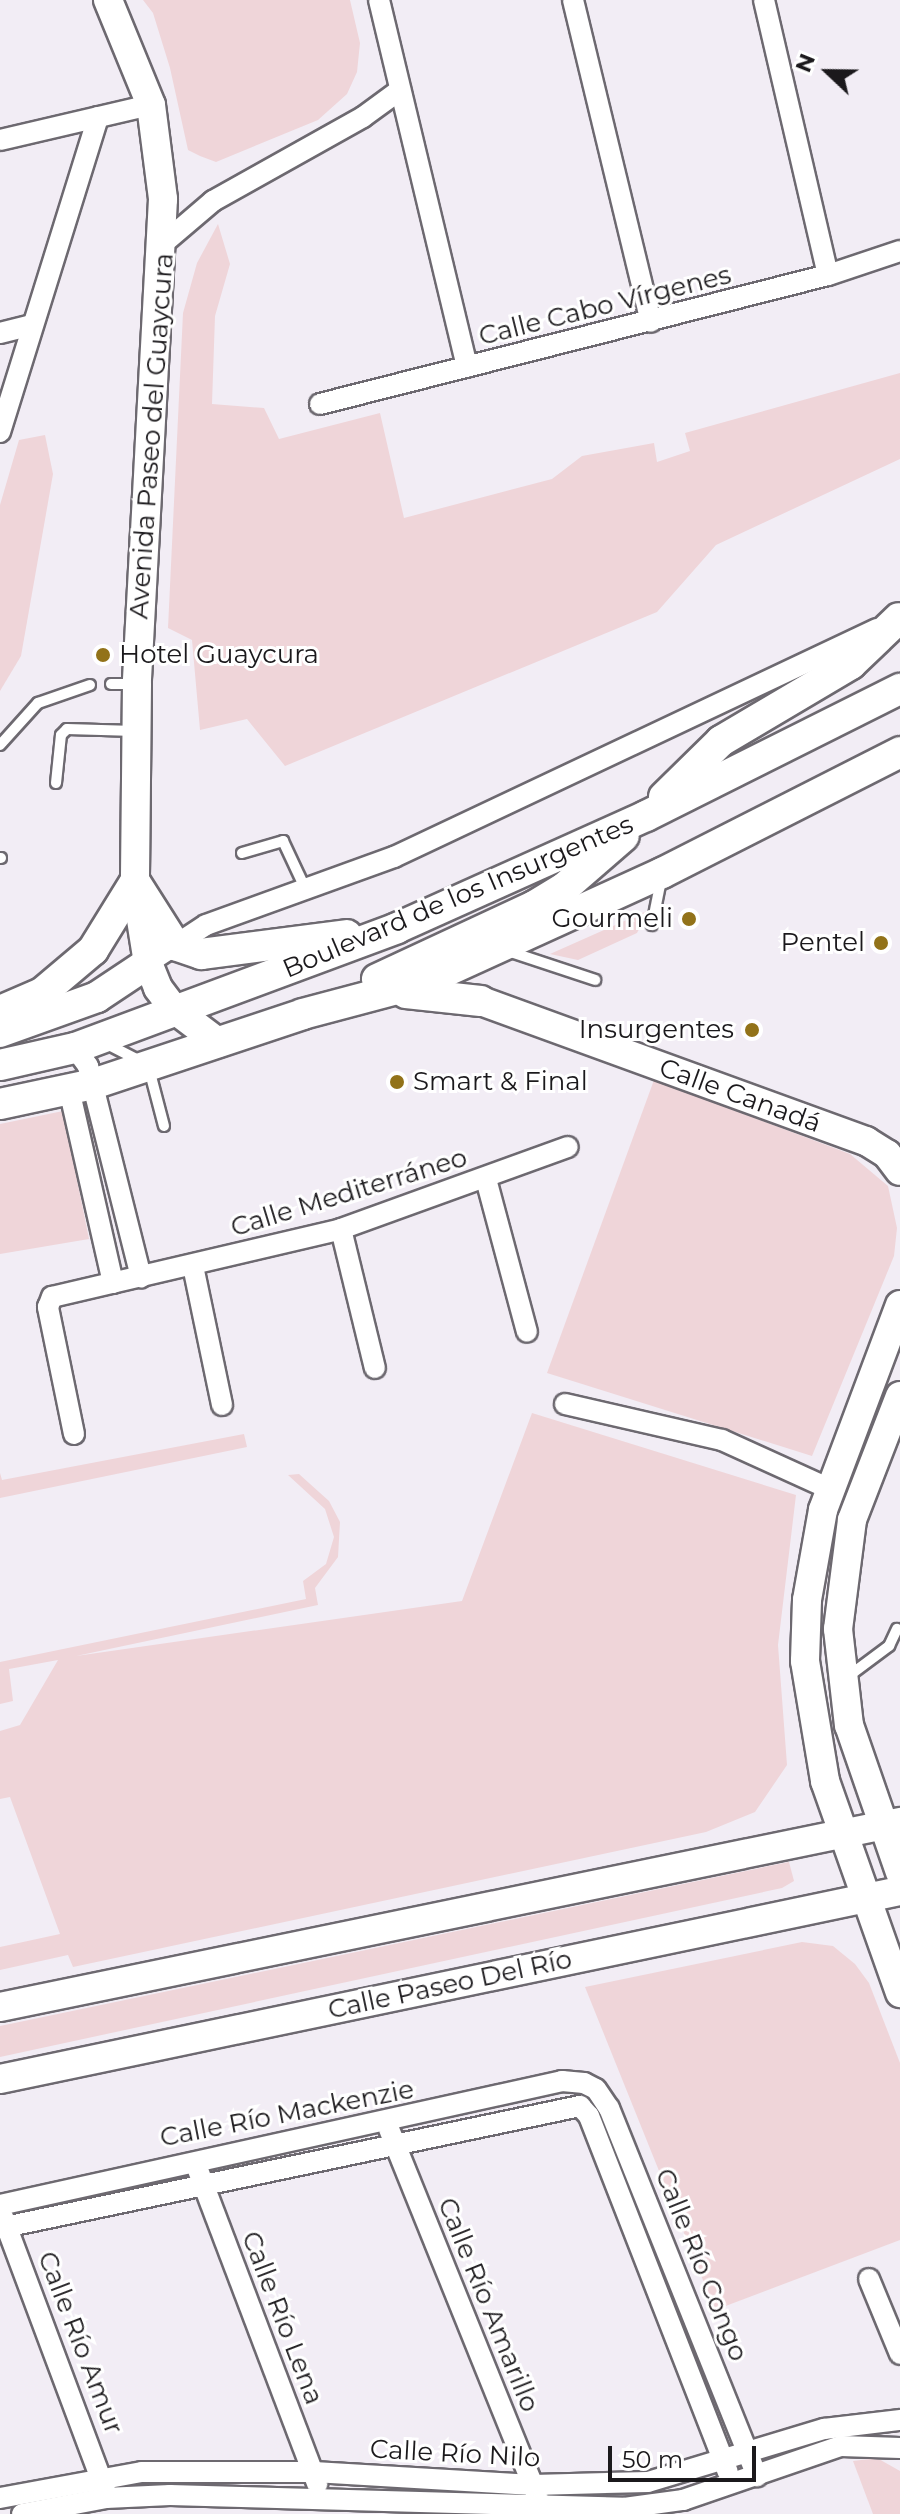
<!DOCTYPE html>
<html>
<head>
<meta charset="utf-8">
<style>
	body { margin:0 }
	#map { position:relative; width:900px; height:2514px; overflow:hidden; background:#f2edf5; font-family:Montserrat,sans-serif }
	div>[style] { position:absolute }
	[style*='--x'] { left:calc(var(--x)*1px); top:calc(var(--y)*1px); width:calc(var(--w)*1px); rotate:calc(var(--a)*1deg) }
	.green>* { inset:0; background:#efd5d9 }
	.roads { filter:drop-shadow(2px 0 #6d6970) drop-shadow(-2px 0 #6d6970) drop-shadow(0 2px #6d6970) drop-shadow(0 -2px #6d6970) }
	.lane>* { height:10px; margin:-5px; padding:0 5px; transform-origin:5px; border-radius:5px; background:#fff }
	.street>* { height:20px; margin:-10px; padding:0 10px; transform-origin:10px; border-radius:10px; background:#fff }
	.secondary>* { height:28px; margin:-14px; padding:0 14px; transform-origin:14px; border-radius:14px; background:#fff }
	.primary>* { height:30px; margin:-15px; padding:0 15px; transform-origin:15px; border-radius:15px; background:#fff }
	.dots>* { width:22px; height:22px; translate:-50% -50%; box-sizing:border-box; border:4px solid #fff; border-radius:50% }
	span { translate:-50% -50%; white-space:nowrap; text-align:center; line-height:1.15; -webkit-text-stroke:6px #fff; paint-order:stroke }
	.street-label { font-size:26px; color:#1b191c }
	.poi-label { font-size:26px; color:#1b191c }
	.left { translate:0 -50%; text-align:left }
	.right { translate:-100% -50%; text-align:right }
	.north { position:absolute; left:788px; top:32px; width:80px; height:80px; -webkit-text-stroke:6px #fff; paint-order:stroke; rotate:292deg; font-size:22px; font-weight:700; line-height:32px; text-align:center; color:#1b191c }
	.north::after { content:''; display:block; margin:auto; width:28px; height:36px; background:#1b191c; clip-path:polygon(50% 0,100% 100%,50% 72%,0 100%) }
	.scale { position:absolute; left:608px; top:2446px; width:148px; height:36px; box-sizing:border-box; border:4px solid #1b191c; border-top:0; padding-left:10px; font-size:24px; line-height:28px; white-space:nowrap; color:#1b191c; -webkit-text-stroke:6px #fff; paint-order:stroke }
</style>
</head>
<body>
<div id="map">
	<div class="green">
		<div style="clip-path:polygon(143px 0,350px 0,360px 43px,357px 72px,347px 94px,318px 120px,216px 162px,200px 156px,188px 150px,170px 68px,153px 13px)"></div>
		<div style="clip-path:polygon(218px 224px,230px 264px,215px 316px,212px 404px,264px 408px,279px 439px,380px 413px,404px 518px,552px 479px,582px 456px,654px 443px,657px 462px,690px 451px,685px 433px,900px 373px,900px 459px,716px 545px,657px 612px,285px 766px,247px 719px,200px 730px,192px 640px,168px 628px,183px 313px,197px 263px)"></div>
		<div style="clip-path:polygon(45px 435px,53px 474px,21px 656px,0 691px,0 505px,19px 440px)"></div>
		<div style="clip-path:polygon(649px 910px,637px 933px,578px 960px,550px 954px)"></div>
		<div style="clip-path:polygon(654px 1080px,850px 1154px,888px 1186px,897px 1228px,894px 1256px,812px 1456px,547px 1373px)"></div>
		<div style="clip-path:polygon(63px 1111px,89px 1239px,0 1254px,0 1124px)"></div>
		<div style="clip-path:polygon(532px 1413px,796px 1495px,778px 1645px,787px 1765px,755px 1812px,706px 1832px,73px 1967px,68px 1955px,0 1970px,0 1947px,60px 1934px,10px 1797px,0 1799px,0 1731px,20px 1725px,58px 1660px,9px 1669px,13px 1701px,0 1704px,0 1662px,306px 1599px,303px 1581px,326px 1564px,334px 1537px,325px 1509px,288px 1475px,299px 1474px,329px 1501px,340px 1522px,338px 1557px,315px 1588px,318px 1605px,76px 1656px,462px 1601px)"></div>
		<div style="clip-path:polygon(244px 1434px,247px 1447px,0 1498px,0 1473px,2px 1480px)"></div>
		<div style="clip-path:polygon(789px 1862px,794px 1881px,782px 1888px,0 2057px,0 2026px)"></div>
		<div style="clip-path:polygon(802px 1942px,833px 1946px,855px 1964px,869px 1983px,900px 2063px,900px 2240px,715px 2310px,585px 1987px)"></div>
		<div style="clip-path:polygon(877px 2458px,900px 2471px,900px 2514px,873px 2514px,853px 2461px)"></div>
	</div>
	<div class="roads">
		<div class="lane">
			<div style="--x:111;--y:684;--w:24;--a:0"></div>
			<div style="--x:0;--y:745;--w:57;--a:-47.9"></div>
			<div style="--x:38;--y:703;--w:55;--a:-19.1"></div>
			<div style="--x:56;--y:783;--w:48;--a:-84.1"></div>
			<div style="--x:61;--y:735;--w:8;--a:-45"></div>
			<div style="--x:67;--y:729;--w:68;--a:1.7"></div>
			<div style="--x:242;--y:853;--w:43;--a:-16.3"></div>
			<div style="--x:283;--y:841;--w:54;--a:64.9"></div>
			<div style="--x:0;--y:858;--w:1;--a:0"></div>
			<div style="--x:652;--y:925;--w:46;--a:-78.7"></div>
			<div style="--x:508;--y:951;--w:92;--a:18.4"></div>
			<div style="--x:107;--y:1044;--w:46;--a:27.1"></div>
			<div style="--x:148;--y:1065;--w:63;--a:75.3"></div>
			<div style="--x:846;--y:1678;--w:54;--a:-36.7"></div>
			<div style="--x:889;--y:1646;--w:19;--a:-65"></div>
		</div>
		<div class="street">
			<div style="--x:379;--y:0;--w:377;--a:76.5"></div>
			<div style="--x:573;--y:0;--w:331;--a:76.4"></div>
			<div style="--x:764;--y:0;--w:282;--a:76.9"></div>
			<div style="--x:0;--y:140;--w:155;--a:-13.1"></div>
			<div style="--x:165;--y:242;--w:63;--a:-40.5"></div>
			<div style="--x:213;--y:201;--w:172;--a:-29.2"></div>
			<div style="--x:363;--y:117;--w:46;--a:-36.1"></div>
			<div style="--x:0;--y:333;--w:34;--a:-14"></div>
			<div style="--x:320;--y:404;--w:524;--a:-14.25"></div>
			<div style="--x:828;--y:275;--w:76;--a:-18.4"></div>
			<div style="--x:0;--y:432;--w:330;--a:-72.7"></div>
			<div style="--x:148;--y:963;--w:69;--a:-33.2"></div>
			<div style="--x:206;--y:925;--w:200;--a:-19.9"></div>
			<div style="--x:394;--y:857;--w:534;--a:-25.27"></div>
			<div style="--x:75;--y:1048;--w:22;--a:54"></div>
			<div style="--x:88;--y:1066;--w:218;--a:75.9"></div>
			<div style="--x:69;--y:1089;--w:199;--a:77.2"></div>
			<div style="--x:486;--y:1179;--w:158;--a:75"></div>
			<div style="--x:341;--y:1229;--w:143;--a:76.3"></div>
			<div style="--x:193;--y:1266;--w:142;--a:78.2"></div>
			<div style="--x:565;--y:1404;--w:161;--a:12.9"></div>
			<div style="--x:722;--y:1440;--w:119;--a:24.4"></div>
			<div style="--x:74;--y:1434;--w:130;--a:-101.6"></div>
			<div style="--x:48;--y:1307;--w:11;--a:-68"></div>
			<div style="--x:52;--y:1297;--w:297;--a:-13.2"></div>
			<div style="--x:341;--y:1229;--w:241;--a:-19.9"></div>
			<div style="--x:580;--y:2106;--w:13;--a:48"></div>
			<div style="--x:589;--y:2116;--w:382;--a:68.7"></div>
			<div style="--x:389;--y:2129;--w:396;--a:68"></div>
			<div style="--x:198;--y:2170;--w:336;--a:69.2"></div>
			<div style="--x:0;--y:2205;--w:576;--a:-12.44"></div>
			<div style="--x:562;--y:2081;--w:22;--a:5"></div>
			<div style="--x:584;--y:2083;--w:13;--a:27"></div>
			<div style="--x:596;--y:2089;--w:23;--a:56"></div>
			<div style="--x:609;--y:2108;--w:397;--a:68.1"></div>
			<div style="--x:3;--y:2217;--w:291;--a:69.5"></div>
			<div style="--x:0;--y:2228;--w:593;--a:-11.88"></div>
			<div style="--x:869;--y:2279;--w:81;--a:67.5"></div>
			<div style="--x:0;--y:2498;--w:144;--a:-10.4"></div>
			<div style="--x:142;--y:2472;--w:172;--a:0"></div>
			<div style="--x:314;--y:2472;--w:219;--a:3.4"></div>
			<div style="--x:533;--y:2485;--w:115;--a:-1.5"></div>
			<div style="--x:648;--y:2482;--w:184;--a:-16.8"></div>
			<div style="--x:824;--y:2429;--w:77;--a:-6.8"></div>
			<div style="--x:22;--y:2514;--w:86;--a:-10.8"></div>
			<div style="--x:106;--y:2498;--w:64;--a:-2.7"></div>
			<div style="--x:170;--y:2495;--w:454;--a:1.6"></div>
			<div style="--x:624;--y:2508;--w:60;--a:-7.7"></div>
			<div style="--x:683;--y:2500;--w:167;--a:-18.9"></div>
			<div style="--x:841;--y:2446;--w:59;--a:1.9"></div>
		</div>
		<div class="secondary">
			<div style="--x:108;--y:0;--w:113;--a:67.7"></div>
			<div style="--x:151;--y:105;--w:95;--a:82.7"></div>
			<div style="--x:163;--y:199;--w:486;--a:93.1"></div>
			<div style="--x:137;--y:684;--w:198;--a:90.6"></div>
			<div style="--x:135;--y:882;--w:82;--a:80.9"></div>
			<div style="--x:148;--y:963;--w:27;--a:68"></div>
			<div style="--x:158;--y:988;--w:26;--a:53"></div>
			<div style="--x:174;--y:1009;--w:56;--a:37.1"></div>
			<div style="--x:481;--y:1001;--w:410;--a:20"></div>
			<div style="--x:866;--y:1141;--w:25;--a:32"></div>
			<div style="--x:887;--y:1154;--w:21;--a:53"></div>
			<div style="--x:900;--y:1305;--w:219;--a:110.6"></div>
			<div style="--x:823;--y:1510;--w:91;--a:100.1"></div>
			<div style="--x:807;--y:1600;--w:61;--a:91.9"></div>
			<div style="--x:805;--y:1661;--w:122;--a:80.5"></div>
			<div style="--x:825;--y:1781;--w:225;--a:70.5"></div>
			<div style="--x:900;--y:1396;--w:133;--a:111.2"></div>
			<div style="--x:852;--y:1520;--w:110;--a:97.3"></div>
			<div style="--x:838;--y:1629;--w:97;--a:83.5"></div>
			<div style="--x:849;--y:1725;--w:156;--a:70.9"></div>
			<div style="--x:0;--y:2007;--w:919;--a:-11.62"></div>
			<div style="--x:0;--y:2079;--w:919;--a:-11.8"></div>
		</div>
		<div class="primary">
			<div style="--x:664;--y:797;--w:80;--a:-44.5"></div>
			<div style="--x:721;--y:741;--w:151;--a:-30.6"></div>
			<div style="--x:851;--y:664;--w:66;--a:-43.8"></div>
			<div style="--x:377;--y:979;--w:173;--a:-24.9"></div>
			<div style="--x:534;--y:906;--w:35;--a:-31"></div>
			<div style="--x:564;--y:888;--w:79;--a:-40.9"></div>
			<div style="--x:406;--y:993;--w:75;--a:6.1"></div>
			<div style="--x:0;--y:1011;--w:46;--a:-23.2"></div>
			<div style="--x:42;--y:993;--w:67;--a:-40.1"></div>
			<div style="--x:93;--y:950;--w:80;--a:-58.3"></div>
			<div style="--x:135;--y:882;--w:75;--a:57.6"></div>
			<div style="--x:175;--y:945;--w:28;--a:19"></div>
			<div style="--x:201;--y:954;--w:147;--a:-7.4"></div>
			<div style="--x:0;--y:1032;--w:103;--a:-19.8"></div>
			<div style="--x:97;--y:997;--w:61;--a:-33.7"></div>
			<div style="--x:0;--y:1065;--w:77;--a:-12.8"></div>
			<div style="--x:75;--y:1048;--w:344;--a:-20.4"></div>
			<div style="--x:397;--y:928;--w:273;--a:-24.2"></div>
			<div style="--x:646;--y:816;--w:284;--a:-26.6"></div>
			<div style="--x:0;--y:1104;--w:95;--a:-12.1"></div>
			<div style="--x:93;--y:1084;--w:221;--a:-18.4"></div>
			<div style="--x:303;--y:1014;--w:124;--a:-14.9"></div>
			<div style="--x:423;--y:982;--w:263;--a:-24.5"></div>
			<div style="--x:662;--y:873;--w:267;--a:-26.9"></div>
		</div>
	</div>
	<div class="dots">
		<div style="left:103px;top:655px;background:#927219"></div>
		<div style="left:689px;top:919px;background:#927219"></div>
		<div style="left:881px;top:943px;background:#927219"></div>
		<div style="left:752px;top:1030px;background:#927219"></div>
		<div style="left:397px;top:1082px;background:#927219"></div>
	</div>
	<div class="street-label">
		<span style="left:605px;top:306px;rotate:-14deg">Calle Cabo Vírgenes</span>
		<span style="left:152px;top:436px;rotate:-86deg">Avenida Paseo del Guaycura</span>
		<span style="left:458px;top:897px;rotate:-23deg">Boulevard de los Insurgentes</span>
		<span style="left:740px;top:1096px;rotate:20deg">Calle Canadá</span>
		<span style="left:349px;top:1193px;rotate:-17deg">Calle Mediterráneo</span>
		<span style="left:450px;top:1985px;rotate:-12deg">Calle Paseo Del Río</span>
		<span style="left:287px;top:2114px;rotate:-11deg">Calle Río Mackenzie</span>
		<span style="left:701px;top:2265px;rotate:68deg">Calle Río Congo</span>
		<span style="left:488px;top:2305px;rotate:68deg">Calle Río Amarillo</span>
		<span style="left:282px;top:2318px;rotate:69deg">Calle Río Lena</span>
		<span style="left:80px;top:2343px;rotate:69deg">Calle Río Amur</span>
		<span style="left:455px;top:2454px;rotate:3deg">Calle Río Nilo</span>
	</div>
	<div class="poi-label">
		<span class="left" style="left:119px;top:655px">Hotel Guaycura</span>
		<span class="right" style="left:673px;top:919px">Gourmeli</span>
		<span class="right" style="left:865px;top:943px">Pentel</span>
		<span class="right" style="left:734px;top:1030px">Insurgentes</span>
		<span class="left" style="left:413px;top:1082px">Smart &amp; Final</span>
	</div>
	<div class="north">N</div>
	<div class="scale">50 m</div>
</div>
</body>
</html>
